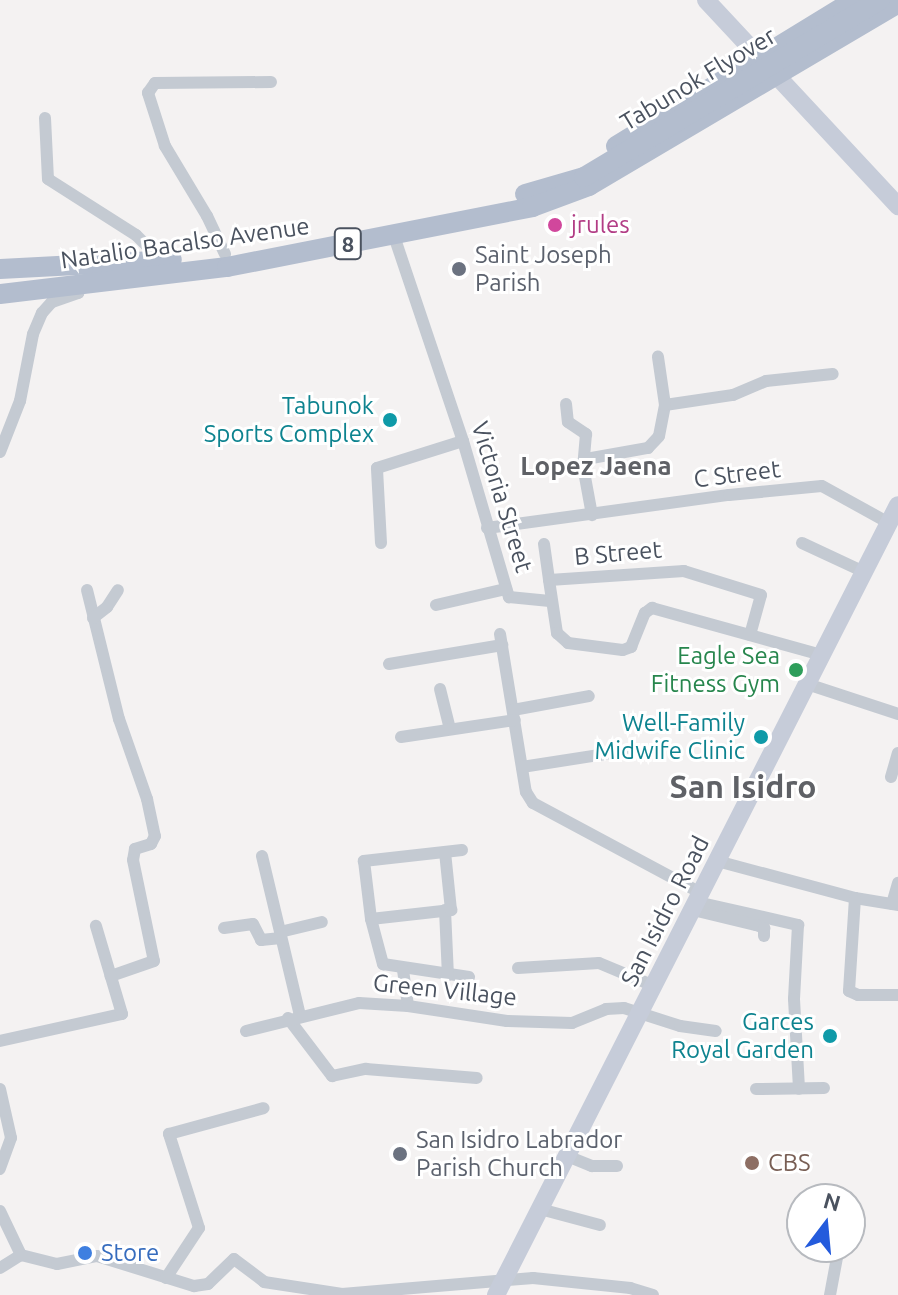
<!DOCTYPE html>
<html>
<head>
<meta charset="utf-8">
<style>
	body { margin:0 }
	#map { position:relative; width:898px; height:1295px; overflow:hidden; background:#f4f2f2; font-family:Ubuntu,sans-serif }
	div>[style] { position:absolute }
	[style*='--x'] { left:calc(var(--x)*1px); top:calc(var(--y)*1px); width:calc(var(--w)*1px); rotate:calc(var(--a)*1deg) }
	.street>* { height:12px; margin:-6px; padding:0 6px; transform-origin:6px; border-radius:6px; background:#c4cad2 }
	.secondary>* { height:18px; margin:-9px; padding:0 9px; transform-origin:9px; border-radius:9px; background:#c6ccd9 }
	.primary>* { height:20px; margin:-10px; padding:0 10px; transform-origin:10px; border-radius:10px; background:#b3bdce }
	.primary-bridge>* { height:20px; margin:-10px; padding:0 10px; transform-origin:10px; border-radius:10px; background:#b3bdce }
	.dots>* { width:22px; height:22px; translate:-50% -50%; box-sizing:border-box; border:4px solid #fff; border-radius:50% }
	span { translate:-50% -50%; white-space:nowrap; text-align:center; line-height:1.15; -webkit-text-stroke:6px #fff; paint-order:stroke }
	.shield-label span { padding:2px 6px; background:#fff; border:2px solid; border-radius:6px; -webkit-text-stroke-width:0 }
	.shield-label { font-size:22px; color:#4a525f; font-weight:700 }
	.street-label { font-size:24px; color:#4a525f }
	.hotel-label { font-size:24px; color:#b23c85 }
	.left { translate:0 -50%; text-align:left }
	.worship-label { font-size:24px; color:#5b616d }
	.culture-label { font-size:24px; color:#0d838f }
	.right { translate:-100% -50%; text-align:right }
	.leisure-label { font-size:24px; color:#27864d }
	.education-label { font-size:24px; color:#785e54 }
	.shop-label { font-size:24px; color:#366cbe }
	.neighbourhood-label { font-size:26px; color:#5f6166; font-weight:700 }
	.district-label { font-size:32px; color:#5f6166; font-weight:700 }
	.north { position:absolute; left:786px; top:1183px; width:80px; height:80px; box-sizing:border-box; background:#fff; border:2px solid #b7babf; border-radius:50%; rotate:16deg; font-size:22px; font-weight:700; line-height:32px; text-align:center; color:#4a525f }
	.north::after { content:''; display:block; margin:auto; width:28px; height:36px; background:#245bdc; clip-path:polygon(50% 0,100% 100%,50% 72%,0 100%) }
</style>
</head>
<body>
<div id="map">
	<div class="street">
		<div style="--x:45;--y:118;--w:61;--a:87.2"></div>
		<div style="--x:48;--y:179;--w:104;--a:32.5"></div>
		<div style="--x:136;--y:235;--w:24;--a:45"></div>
		<div style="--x:153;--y:252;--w:10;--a:79"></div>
		<div style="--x:394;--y:236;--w:216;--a:71.4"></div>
		<div style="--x:463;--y:441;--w:163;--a:73.6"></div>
		<div style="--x:509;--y:597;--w:41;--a:5.6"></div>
		<div style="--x:225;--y:254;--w:42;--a:-115.3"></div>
		<div style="--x:207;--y:216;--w:82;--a:-121"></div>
		<div style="--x:165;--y:146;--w:56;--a:-107.8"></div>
		<div style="--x:148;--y:93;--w:12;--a:-55"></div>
		<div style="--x:155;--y:83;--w:116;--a:-0.5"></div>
		<div style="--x:566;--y:404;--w:18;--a:84"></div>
		<div style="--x:568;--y:422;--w:22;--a:34"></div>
		<div style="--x:586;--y:434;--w:32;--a:95"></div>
		<div style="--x:583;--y:466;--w:50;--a:79.6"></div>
		<div style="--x:665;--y:405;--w:69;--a:-8.4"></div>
		<div style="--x:733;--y:395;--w:36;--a:-23"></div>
		<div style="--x:766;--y:381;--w:67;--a:-6"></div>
		<div style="--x:0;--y:452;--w:55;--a:-68.6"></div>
		<div style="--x:20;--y:401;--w:68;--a:-79"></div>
		<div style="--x:33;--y:334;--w:23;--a:-67"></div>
		<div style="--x:42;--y:313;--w:15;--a:-48"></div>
		<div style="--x:52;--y:302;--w:28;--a:-19"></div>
		<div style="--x:78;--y:293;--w:8;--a:-67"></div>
		<div style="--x:586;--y:459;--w:63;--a:-10.1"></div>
		<div style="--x:648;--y:448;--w:16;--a:-47"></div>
		<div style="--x:659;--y:436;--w:32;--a:-79"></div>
		<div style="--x:665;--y:405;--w:49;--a:-98.3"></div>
		<div style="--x:487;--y:528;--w:244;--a:-7.8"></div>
		<div style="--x:729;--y:495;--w:93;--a:-5.5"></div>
		<div style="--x:822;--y:486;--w:77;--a:28.9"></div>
		<div style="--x:381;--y:543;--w:75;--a:-93.1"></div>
		<div style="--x:377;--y:468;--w:90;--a:-17.4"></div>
		<div style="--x:802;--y:543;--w:66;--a:25"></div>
		<div style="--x:544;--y:544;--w:36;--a:82"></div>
		<div style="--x:87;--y:590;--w:133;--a:76.1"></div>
		<div style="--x:119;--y:719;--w:85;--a:70.7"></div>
		<div style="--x:147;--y:799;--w:38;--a:78"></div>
		<div style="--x:155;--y:836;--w:9;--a:117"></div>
		<div style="--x:151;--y:844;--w:17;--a:163"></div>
		<div style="--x:135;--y:849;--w:11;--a:100"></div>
		<div style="--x:133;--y:860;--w:103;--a:78.3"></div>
		<div style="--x:154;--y:961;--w:46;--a:160.8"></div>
		<div style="--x:436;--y:605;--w:72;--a:-12.9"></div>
		<div style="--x:93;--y:618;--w:18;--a:-38"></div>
		<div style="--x:107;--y:607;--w:20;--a:-57"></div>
		<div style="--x:500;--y:634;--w:160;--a:80.7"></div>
		<div style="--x:526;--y:792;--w:13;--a:58"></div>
		<div style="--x:533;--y:803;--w:191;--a:28.2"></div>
		<div style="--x:750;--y:635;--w:41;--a:-74.6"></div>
		<div style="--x:761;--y:595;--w:81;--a:-162.7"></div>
		<div style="--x:684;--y:571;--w:135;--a:176.2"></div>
		<div style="--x:549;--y:580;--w:54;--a:81.4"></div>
		<div style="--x:557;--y:633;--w:15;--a:42"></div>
		<div style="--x:568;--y:643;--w:55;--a:7.3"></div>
		<div style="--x:623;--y:650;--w:9;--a:-21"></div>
		<div style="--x:631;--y:647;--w:37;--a:-68"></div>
		<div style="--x:645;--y:613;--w:9;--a:-36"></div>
		<div style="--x:652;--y:608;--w:176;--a:15.5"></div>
		<div style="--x:389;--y:664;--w:115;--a:-9.5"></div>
		<div style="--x:807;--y:684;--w:96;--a:18.2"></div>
		<div style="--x:440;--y:689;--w:41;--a:76"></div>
		<div style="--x:513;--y:710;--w:77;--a:-10.4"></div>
		<div style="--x:401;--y:737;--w:115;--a:-8.5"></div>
		<div style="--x:522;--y:767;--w:103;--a:-8.9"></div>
		<div style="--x:891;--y:777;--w:25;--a:-74"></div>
		<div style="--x:462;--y:850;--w:99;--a:173.6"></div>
		<div style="--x:364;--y:861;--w:58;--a:83.1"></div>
		<div style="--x:371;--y:919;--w:47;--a:75.1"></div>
		<div style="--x:383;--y:964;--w:87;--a:8.6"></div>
		<div style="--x:262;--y:856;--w:163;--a:76.6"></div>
		<div style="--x:717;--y:861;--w:143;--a:15"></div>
		<div style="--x:855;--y:898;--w:44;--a:9.2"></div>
		<div style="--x:855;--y:898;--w:93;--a:93.7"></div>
		<div style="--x:849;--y:991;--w:10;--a:24"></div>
		<div style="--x:858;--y:995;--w:40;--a:0"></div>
		<div style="--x:697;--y:902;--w:104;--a:12.8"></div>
		<div style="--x:798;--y:925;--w:74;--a:93.1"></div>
		<div style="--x:794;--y:999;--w:90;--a:86.8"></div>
		<div style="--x:892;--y:904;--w:22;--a:-74"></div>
		<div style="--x:445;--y:910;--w:65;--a:87.4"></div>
		<div style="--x:693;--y:910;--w:65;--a:13.4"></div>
		<div style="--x:756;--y:925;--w:9;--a:21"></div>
		<div style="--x:764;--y:928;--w:8;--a:90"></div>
		<div style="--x:371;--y:919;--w:81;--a:-6.4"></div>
		<div style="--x:451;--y:910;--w:58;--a:-95.9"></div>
		<div style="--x:224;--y:928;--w:29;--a:-8"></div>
		<div style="--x:253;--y:924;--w:18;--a:63"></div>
		<div style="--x:261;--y:940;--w:20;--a:-6"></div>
		<div style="--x:280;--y:932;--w:43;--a:-13.4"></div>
		<div style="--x:518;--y:968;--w:81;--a:-3.5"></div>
		<div style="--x:599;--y:963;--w:60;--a:22.7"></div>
		<div style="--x:403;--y:970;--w:36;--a:82"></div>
		<div style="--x:288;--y:1018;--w:73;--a:52.8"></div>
		<div style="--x:332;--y:1076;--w:35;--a:-12"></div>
		<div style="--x:366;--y:1069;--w:111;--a:4.6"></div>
		<div style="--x:246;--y:1031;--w:116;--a:-13.9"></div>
		<div style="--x:359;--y:1003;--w:49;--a:3.5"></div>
		<div style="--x:408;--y:1006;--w:100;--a:8.6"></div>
		<div style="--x:507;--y:1021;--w:65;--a:1.8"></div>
		<div style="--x:572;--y:1023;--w:37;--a:-22"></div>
		<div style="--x:606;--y:1009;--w:18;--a:-3"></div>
		<div style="--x:624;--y:1008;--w:59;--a:17.8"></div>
		<div style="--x:680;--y:1026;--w:36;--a:8"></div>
		<div style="--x:0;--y:1041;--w:125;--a:-12.5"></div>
		<div style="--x:122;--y:1014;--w:92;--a:-106.5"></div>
		<div style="--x:0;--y:1089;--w:50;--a:77.3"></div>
		<div style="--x:11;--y:1138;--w:33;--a:110"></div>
		<div style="--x:756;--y:1089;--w:68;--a:-0.8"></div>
		<div style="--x:567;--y:1156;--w:27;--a:22"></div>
		<div style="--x:592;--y:1166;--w:25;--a:0"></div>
		<div style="--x:540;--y:1209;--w:62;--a:14.9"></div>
		<div style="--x:0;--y:1211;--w:49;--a:64.5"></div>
		<div style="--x:21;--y:1255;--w:37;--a:14"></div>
		<div style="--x:57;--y:1264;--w:41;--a:-11.3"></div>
		<div style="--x:97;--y:1256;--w:102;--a:17.2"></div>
		<div style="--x:194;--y:1286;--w:14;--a:-8"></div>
		<div style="--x:208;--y:1284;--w:36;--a:-44"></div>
		<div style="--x:234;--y:1259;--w:38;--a:37"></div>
		<div style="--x:264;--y:1282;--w:79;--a:8.7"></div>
		<div style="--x:342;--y:1294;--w:192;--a:-4.8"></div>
		<div style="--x:533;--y:1278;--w:98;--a:5.9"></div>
		<div style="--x:630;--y:1288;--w:24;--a:17"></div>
		<div style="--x:0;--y:1268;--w:25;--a:-32"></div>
		<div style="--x:166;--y:1278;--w:60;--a:-56.6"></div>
		<div style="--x:199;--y:1228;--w:99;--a:-107.7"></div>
		<div style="--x:169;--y:1134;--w:98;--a:-15.3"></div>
		<div style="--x:830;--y:1295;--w:49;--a:-79.4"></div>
	</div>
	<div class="secondary">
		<div style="--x:706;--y:0;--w:282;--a:47"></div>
		<div style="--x:496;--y:1295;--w:886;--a:-63.03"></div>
	</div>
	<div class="primary">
		<div style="--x:616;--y:146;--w:279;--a:-31.5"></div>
		<div style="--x:525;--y:194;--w:61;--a:-16.1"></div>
		<div style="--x:0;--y:269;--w:172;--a:-3"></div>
		<div style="--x:0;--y:294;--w:229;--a:-6.8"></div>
		<div style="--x:227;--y:267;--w:311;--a:-11.1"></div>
		<div style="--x:532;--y:207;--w:61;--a:-20.2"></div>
		<div style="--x:589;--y:186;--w:359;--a:-30.6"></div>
	</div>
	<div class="primary-bridge">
		<div style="--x:584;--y:177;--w:345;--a:-30.9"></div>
	</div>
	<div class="dots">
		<div style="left:555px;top:225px;background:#d1479c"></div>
		<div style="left:459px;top:269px;background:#6b7280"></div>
		<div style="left:390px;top:420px;background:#0f9aa8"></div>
		<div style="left:796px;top:670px;background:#2e9e5b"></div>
		<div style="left:761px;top:737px;background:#0f9aa8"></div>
		<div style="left:830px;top:1036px;background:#0f9aa8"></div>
		<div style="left:400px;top:1154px;background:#6b7280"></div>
		<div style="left:752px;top:1163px;background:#8d6e63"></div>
		<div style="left:85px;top:1253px;background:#3f7fe0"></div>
	</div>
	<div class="shield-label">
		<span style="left:348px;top:244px">8</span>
	</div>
	<div class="street-label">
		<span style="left:698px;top:79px;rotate:-31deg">Tabunok Flyover</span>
		<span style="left:185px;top:243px;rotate:-8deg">Natalio Bacalso Avenue</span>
		<span style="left:737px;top:474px;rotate:-7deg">C Street</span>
		<span style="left:502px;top:497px;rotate:73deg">Victoria Street</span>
		<span style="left:618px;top:553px;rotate:-5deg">B Street</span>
		<span style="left:665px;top:911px;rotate:-63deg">San Isidro Road</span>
		<span style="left:445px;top:990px;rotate:6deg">Green Village</span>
	</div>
	<div class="hotel-label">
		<span class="left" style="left:571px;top:225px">jrules</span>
	</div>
	<div class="worship-label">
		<span class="left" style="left:475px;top:269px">Saint Joseph<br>Parish</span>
		<span class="left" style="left:416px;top:1154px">San Isidro Labrador<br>Parish Church</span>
	</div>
	<div class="culture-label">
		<span class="right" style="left:374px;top:420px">Tabunok<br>Sports Complex</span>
		<span class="right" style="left:745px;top:737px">Well-Family<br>Midwife Clinic</span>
		<span class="right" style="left:814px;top:1036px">Garces<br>Royal Garden</span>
	</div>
	<div class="leisure-label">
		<span class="right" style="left:780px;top:670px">Eagle Sea<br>Fitness Gym</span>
	</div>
	<div class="education-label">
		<span class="left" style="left:768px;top:1163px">CBS</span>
	</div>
	<div class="shop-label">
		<span class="left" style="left:101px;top:1253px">Store</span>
	</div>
	<div class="neighbourhood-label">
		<span style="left:596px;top:466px">Lopez Jaena</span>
	</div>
	<div class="district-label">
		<span style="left:743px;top:786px">San Isidro</span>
	</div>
	<div class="north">N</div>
</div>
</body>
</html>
